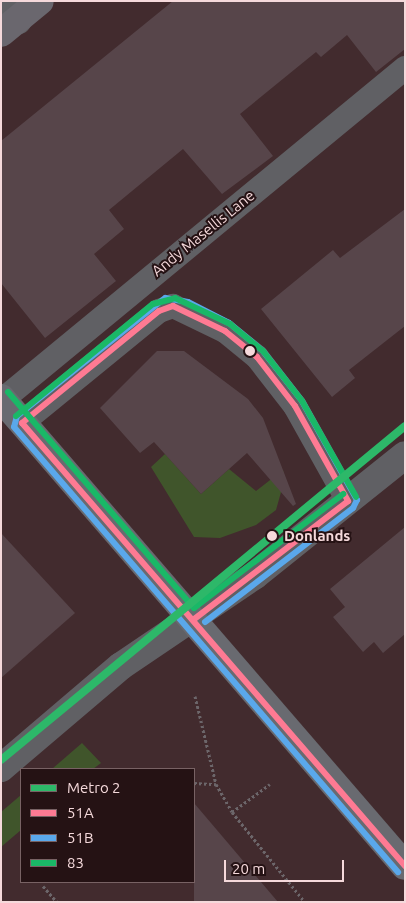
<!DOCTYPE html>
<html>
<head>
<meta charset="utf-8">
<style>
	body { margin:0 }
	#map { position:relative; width:406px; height:903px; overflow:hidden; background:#422b2e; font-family:Ubuntu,sans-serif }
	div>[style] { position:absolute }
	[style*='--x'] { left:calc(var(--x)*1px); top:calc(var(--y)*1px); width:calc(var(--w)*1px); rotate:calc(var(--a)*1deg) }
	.green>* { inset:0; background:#40552b }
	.building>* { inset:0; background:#57454a }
	.path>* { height:3px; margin-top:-1.5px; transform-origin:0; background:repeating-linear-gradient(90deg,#6c666a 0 2.5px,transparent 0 5px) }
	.lane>* { height:24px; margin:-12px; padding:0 12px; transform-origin:12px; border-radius:12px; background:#606064 }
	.street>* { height:28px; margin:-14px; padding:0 14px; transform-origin:14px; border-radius:14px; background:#606064 }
	.secondary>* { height:28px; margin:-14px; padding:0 14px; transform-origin:14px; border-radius:14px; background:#696a70 }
	.primary>* { height:28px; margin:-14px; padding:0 14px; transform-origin:14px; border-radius:14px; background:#6a676e }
	.bus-1>* { height:6px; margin:-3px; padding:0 3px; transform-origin:3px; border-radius:3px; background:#fe7a93 }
	.bus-2>* { height:6px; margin:-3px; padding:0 3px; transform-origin:3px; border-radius:3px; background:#5aa8eb }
	.bus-3>* { height:6px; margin:-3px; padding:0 3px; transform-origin:3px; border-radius:3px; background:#1ab867 }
	.metro-1>* { height:8px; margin:-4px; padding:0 4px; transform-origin:4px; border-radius:4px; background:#2db869 }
	.dots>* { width:14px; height:14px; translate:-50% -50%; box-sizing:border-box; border:2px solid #251214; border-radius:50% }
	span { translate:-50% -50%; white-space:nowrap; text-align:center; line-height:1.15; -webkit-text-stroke:4px #251214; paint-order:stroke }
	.street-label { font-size:15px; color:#f5d9db }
	.stop-label { font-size:15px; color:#f5d9db; font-weight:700 }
	.left { translate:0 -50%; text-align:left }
	.frame { position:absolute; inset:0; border:2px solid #f5d9db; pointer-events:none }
	.legend { position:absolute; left:20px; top:768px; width:175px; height:115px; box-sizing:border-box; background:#251214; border:1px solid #786264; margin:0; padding:6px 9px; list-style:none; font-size:15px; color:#f5d9db }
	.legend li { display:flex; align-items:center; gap:10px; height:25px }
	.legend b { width:25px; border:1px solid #786264 }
	.scale { position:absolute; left:224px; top:860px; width:120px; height:22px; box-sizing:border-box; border:2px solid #f5d9db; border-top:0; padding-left:6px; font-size:15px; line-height:18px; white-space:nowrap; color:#f5d9db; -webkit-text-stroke:4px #251214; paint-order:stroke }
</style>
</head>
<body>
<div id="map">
	<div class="green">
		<div style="clip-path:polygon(165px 454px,201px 494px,229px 469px,256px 491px,283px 470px,285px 478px,276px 510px,256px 525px,220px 538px,194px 537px,151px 467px)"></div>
		<div style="clip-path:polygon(82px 743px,101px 763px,93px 769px,52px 769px)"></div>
		<div style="clip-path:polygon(21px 795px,21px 830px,1px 847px,1px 812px)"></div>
	</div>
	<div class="building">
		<div style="clip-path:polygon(173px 1px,405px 1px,405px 49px,376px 72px,347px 35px,321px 57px,316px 52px,240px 114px,273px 156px,222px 194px,183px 149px,109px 210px,124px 229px,94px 254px,116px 281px,45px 338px,1px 283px,1px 141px)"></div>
		<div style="clip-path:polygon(405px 209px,405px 326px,349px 370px,355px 378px,332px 397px,261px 309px,333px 250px,340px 258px)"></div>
		<div style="clip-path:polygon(157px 351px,184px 351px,248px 399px,263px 418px,296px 504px,293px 506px,247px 453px,201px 494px,154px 442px,140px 453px,100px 408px)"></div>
		<div style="clip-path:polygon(405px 527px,405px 634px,383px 653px,374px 642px,363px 652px,333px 617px,345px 607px,330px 589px)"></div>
		<div style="clip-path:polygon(1px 533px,75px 613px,1px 678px)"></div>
		<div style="clip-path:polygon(194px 803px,278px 902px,194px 902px)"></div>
	</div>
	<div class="path">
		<div style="--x:195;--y:696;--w:90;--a:76.6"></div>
		<div style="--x:194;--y:783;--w:22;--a:3"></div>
		<div style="--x:216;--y:784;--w:32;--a:60"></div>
		<div style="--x:232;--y:812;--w:116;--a:51"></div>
		<div style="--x:232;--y:812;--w:47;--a:-36.4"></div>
		<div style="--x:43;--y:886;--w:21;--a:49"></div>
	</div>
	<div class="lane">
		<div style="--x:1;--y:401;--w:524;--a:-39.5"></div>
		<div style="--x:22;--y:423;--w:177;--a:-39.3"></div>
		<div style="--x:159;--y:311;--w:15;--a:-20"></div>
		<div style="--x:173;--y:306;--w:58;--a:25.7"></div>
		<div style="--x:225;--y:331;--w:41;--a:39.1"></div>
		<div style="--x:257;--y:357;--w:62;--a:52.2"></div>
		<div style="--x:295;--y:406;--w:109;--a:60.8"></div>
	</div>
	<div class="street">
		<div style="--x:2;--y:1;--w:25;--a:50"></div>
		<div style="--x:1;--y:768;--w:157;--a:-40.4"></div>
		<div style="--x:121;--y:666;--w:161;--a:-34.1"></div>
		<div style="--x:254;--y:576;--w:193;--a:-38.7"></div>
	</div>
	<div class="secondary">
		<div style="--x:1;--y:398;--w:618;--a:49.2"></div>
	</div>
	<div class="primary">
		<div style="--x:1;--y:33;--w:50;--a:-39.4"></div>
	</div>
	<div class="bus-1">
		<div style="--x:22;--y:423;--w:586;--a:49.15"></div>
		<div style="--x:22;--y:423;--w:177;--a:-39.3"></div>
		<div style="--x:159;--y:311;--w:15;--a:-20"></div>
		<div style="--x:173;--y:306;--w:58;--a:25.7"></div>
		<div style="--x:225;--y:331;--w:41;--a:39.1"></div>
		<div style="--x:257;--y:357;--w:62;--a:52.2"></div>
		<div style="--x:295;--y:406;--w:109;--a:60.8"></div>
		<div style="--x:193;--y:620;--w:195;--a:-37.5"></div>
	</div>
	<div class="bus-2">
		<div style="--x:205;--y:622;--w:187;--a:-37.6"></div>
		<div style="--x:353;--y:508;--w:9;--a:-63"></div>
		<div style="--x:357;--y:500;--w:113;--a:-119.1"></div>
		<div style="--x:302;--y:401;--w:63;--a:-128"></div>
		<div style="--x:263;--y:351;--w:44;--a:-140.5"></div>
		<div style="--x:229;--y:323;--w:46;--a:-152.9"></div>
		<div style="--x:188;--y:302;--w:23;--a:-170"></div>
		<div style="--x:165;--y:298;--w:189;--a:141.4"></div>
		<div style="--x:17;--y:416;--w:11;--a:105"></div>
		<div style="--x:14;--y:427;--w:588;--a:49.21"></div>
	</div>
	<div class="bus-3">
		<div style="--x:8;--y:392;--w:285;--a:49.3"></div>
		<div style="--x:194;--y:608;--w:188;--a:-37.4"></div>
		<div style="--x:16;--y:416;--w:177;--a:-39.3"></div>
		<div style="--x:153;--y:304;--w:23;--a:-15"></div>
		<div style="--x:175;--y:298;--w:61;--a:25.3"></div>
		<div style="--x:230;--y:324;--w:43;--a:39.3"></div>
		<div style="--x:263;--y:351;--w:63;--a:52"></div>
		<div style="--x:302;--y:401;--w:110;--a:60.6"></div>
	</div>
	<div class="metro-1">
		<div style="--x:1;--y:760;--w:524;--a:-39.58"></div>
	</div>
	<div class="dots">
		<div style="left:250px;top:351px;background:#f5d9db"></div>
		<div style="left:272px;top:536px;background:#f5d9db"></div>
	</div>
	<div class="street-label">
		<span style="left:203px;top:233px;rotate:-39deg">Andy Masellis Lane</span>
	</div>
	<div class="stop-label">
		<span class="left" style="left:284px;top:536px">Donlands</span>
	</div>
	<div class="frame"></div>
	<ul class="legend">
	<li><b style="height:6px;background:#2db869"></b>Metro 2</li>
	<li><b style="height:6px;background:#fe7a93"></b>51A</li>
	<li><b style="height:6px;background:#5aa8eb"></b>51B</li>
	<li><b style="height:6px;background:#1ab867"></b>83</li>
	</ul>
	<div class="scale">20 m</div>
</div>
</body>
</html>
